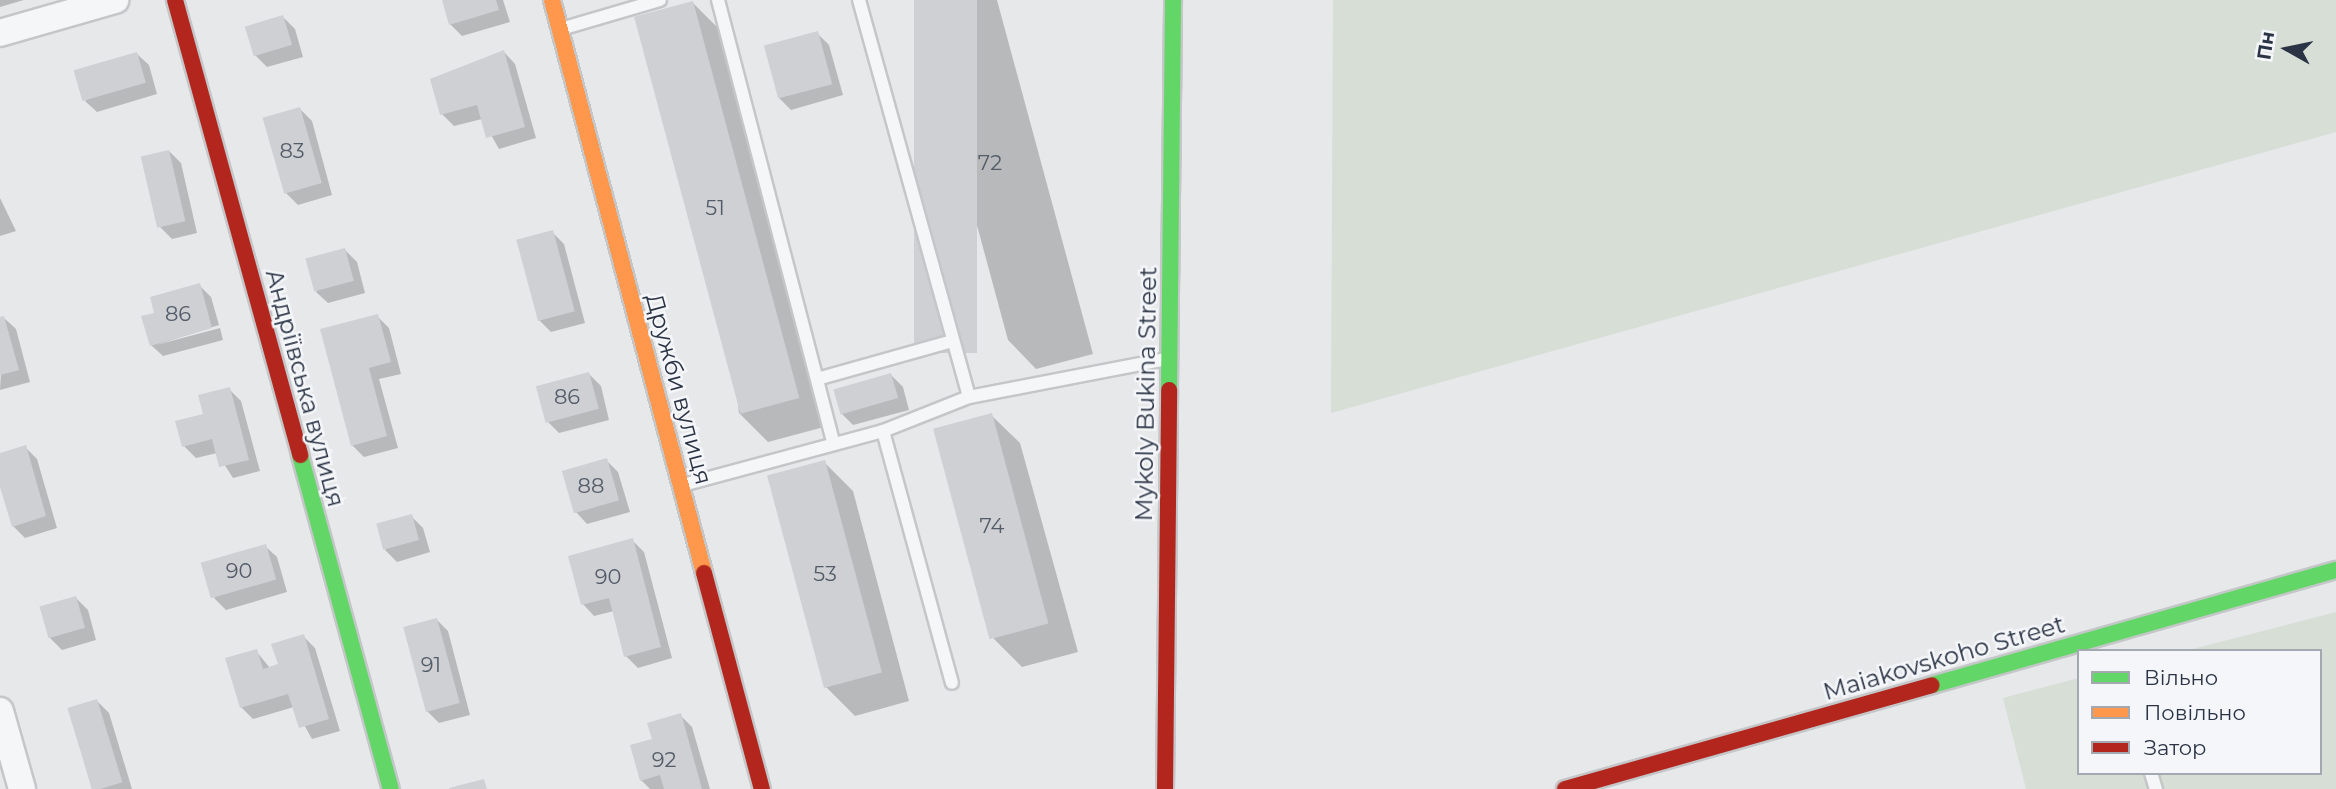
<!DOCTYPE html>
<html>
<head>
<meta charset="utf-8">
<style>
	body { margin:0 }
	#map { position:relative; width:2336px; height:789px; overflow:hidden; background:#e6e8ea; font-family:Montserrat,sans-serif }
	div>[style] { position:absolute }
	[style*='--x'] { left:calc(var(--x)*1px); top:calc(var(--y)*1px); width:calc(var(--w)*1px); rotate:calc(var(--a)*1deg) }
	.green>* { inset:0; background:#d6ded6 }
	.shadow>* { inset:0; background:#0003 }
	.building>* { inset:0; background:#ced0d3; transform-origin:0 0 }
	.roads { filter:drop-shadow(2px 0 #c4c6c8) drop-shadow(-2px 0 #c4c6c8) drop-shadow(0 2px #c4c6c8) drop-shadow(0 -2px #c4c6c8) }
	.lane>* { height:12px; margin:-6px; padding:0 6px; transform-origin:6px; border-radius:6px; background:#f5f6f7 }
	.street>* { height:26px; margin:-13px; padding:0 13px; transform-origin:13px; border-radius:13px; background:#f5f6f7 }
	.fast>* { height:16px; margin:-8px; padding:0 8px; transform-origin:8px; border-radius:8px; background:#63d668 }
	.slow>* { height:16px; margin:-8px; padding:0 8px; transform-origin:8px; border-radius:8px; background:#ff974d }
	.jam>* { height:16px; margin:-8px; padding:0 8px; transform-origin:8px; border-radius:8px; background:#b3261e }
	span { translate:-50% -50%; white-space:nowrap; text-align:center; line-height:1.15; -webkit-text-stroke:5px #f4f6f9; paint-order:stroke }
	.number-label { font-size:21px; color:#545c69 }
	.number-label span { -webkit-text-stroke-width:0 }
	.street-label { font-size:24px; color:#2b3445 }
	.legend { position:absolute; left:2077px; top:649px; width:245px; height:126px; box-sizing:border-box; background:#f4f6f9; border:2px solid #a4a8b1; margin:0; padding:9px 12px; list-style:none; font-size:21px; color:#2b3445 }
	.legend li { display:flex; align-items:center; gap:14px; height:35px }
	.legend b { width:35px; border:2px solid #a4a8b1 }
	.north { position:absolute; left:2252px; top:14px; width:70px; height:70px; -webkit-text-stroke:5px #f4f6f9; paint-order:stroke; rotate:279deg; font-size:19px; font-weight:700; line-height:28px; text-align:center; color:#2b3445 }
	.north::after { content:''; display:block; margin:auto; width:24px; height:32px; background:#2b3445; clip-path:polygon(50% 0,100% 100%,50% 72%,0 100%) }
</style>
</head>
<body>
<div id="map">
	<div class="green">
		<div style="clip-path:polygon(1333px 0,2336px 0,2336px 132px,1331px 413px)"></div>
		<div style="clip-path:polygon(2336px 612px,2336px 789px,2026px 789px,2003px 698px,2079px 678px,2079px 773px,2320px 773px,2320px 651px,2185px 651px)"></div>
	</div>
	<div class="shadow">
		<div style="clip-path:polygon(0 0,24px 0,0 7px)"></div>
		<div style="clip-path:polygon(444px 0,503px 0,510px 22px,462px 36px,450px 24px)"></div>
		<div style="clip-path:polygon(916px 0,997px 0,1093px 354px,1036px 369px,1008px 340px)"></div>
		<div style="clip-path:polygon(693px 3px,721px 31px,824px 427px,768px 442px,739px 413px)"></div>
		<div style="clip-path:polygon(283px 17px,295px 29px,303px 57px,267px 67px,255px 55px)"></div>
		<div style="clip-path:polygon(817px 33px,829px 45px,843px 95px,791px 110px,779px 98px)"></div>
		<div style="clip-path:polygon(504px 52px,515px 64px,536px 138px,499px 149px,482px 119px,454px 126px,442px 114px)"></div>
		<div style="clip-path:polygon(137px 54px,149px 65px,157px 94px,97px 112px,85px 101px)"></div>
		<div style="clip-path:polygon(300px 109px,312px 121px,332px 195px,298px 205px,286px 193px)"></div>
		<div style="clip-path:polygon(169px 151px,181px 163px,197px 233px,172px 239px,160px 227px)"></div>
		<div style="clip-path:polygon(0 198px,16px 231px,0 236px)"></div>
		<div style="clip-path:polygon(552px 232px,564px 244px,585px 323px,551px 332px,539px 320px)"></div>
		<div style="clip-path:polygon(345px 250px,357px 262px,365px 293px,328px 303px,316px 292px)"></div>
		<div style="clip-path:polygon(199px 285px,211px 297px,219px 325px,156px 345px,220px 328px,223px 340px,163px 356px,151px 345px,157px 314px)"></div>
		<div style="clip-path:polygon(377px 316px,389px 328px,401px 374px,379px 379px,398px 448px,364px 457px,352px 445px)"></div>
		<div style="clip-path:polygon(4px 318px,16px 329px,30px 382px,0 390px)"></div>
		<div style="clip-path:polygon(589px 374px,601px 386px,609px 420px,559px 433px,547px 421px)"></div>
		<div style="clip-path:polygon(891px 375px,903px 387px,909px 410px,853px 425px,841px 413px)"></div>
		<div style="clip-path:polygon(229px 389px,241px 401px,260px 471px,233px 478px,217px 453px,196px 458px,184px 446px)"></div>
		<div style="clip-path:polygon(991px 415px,1020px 443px,1078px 652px,1022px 667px,994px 639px,936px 430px)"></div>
		<div style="clip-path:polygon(25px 447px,37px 459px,57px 528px,25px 538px,13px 526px,0 455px)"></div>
		<div style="clip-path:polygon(606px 460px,618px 472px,630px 512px,587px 524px,576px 512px)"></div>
		<div style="clip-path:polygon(824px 462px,853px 491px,909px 701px,855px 716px,826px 687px)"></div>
		<div style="clip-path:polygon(411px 516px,423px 528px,430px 552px,397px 562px,385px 550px)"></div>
		<div style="clip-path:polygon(632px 540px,644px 552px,672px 658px,638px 668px,626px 656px,614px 611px,594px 616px,583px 604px)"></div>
		<div style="clip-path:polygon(265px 546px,277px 557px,287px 592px,226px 610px,214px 598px)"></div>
		<div style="clip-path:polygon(76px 598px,88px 610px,96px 640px,62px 650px,50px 638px)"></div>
		<div style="clip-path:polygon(436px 619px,448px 631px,470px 715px,439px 723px,427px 711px)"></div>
		<div style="clip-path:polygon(303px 636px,315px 648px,340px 731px,312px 739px,294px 707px,253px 719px,241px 707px,256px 651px,270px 668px,280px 665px)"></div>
		<div style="clip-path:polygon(97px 701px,109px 713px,132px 789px,92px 789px,69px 709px)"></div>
		<div style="clip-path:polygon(680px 715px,692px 727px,710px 789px,650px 789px,641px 780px,654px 740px)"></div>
	</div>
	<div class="building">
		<div style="clip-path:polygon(442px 0,496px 0,499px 10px,449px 25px)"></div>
		<div style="left:914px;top:0;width:63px;height:353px"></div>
		<div style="left:693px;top:1px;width:411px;height:61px;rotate:75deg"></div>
		<div style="left:283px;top:15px;width:31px;height:40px;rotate:73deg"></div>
		<div style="left:818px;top:31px;width:55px;height:56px;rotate:75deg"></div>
		<div style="clip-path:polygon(504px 50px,525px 127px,486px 138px,477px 105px,440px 115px,430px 79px)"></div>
		<div style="left:137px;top:52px;width:32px;height:66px;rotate:74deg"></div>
		<div style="left:300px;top:107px;width:79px;height:39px;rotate:74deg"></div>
		<div style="left:169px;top:150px;width:73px;height:29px;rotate:77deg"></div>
		<div style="left:553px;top:230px;width:84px;height:38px;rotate:75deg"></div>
		<div style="left:345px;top:248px;width:34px;height:41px;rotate:75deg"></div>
		<div style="clip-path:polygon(200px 283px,212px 328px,150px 346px,141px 316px,154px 313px,150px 297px)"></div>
		<div style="clip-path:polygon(378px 314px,391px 362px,369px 368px,387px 436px,351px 446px,320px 329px)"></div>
		<div style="clip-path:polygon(4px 316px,19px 370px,0 375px,0 317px)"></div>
		<div style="left:589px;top:372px;width:38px;height:55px;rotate:75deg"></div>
		<div style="left:891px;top:373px;width:26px;height:60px;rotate:74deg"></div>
		<div style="clip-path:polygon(230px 387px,249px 460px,219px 467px,212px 439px,182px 447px,175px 421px,203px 414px,198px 395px)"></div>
		<div style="left:992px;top:413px;width:218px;height:61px;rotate:75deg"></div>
		<div style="clip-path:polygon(26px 445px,46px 516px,12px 527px,0 487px,0 453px)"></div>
		<div style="left:607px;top:458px;width:44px;height:47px;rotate:74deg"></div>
		<div style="left:825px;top:460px;width:220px;height:60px;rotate:75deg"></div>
		<div style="left:412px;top:514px;width:27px;height:37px;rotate:75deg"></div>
		<div style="clip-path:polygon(633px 538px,661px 647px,624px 657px,609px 598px,581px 605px,568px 556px)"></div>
		<div style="left:266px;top:544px;width:37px;height:68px;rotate:74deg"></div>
		<div style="left:76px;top:596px;width:33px;height:38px;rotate:74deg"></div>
		<div style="left:437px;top:618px;width:88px;height:35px;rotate:75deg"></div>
		<div style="clip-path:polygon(304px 634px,329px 719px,299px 728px,288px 694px,240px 708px,225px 658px,257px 649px,263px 669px,278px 664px,271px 644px)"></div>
		<div style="left:97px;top:699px;width:87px;height:31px;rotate:73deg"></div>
		<div style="clip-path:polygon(681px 713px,702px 789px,664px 789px,660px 775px,640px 781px,630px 745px,652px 739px,647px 723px)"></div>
		<div style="clip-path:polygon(484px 779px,487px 789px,449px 789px,449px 788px)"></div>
	</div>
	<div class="roads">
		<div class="lane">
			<div style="--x:718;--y:0;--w:457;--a:75.4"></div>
			<div style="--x:859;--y:0;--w:412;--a:74.5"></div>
			<div style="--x:564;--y:28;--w:100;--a:-16.3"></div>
			<div style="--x:817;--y:379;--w:137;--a:-15.7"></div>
			<div style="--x:883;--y:431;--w:261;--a:74.7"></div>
			<div style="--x:683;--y:485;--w:207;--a:-15.1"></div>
			<div style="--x:883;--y:431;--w:92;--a:-21.6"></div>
			<div style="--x:969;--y:397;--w:201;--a:-10.9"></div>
			<div style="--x:2151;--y:773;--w:17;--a:73"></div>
		</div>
		<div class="street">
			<div style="--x:0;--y:33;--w:120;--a:-16"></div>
			<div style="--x:0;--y:711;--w:81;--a:74.2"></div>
		</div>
		<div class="fast">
			<div style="--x:1169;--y:390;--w:390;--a:-89.4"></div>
			<div style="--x:300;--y:455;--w:346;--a:74.8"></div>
			<div style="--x:1932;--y:685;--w:420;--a:-15.9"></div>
		</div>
		<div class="slow">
			<div style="--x:552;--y:0;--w:593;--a:75.14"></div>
		</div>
		<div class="jam">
			<div style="--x:175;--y:0;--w:472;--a:74.6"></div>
			<div style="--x:704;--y:573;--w:224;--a:75"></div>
			<div style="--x:1165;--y:789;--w:399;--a:-89.4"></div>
			<div style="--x:1565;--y:789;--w:381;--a:-15.8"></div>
		</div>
	</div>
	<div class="number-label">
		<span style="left:292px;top:151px">83</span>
		<span style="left:990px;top:163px">72</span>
		<span style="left:715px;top:208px">51</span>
		<span style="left:178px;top:314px">86</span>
		<span style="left:567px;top:397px">86</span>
		<span style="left:591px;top:486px">88</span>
		<span style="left:992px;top:526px">74</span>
		<span style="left:239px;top:571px">90</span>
		<span style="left:825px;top:574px">53</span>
		<span style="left:608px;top:577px">90</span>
		<span style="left:431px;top:665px">91</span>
		<span style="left:664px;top:760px">92</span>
	</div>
	<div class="street-label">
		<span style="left:305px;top:388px;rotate:75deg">Андріївська вулиця</span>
		<span style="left:679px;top:389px;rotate:75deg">Дружби вулиця</span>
		<span style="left:1146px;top:394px;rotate:-89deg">Mykoly Bukina Street</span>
		<span style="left:1944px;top:658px;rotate:-16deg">Maiakovskoho Street</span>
	</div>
	<ul class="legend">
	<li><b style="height:9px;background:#63d668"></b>Вільно</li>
	<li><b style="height:9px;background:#ff974d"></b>Повільно</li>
	<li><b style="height:9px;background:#b3261e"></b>Затор</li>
	</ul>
	<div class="north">Пн</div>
</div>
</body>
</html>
